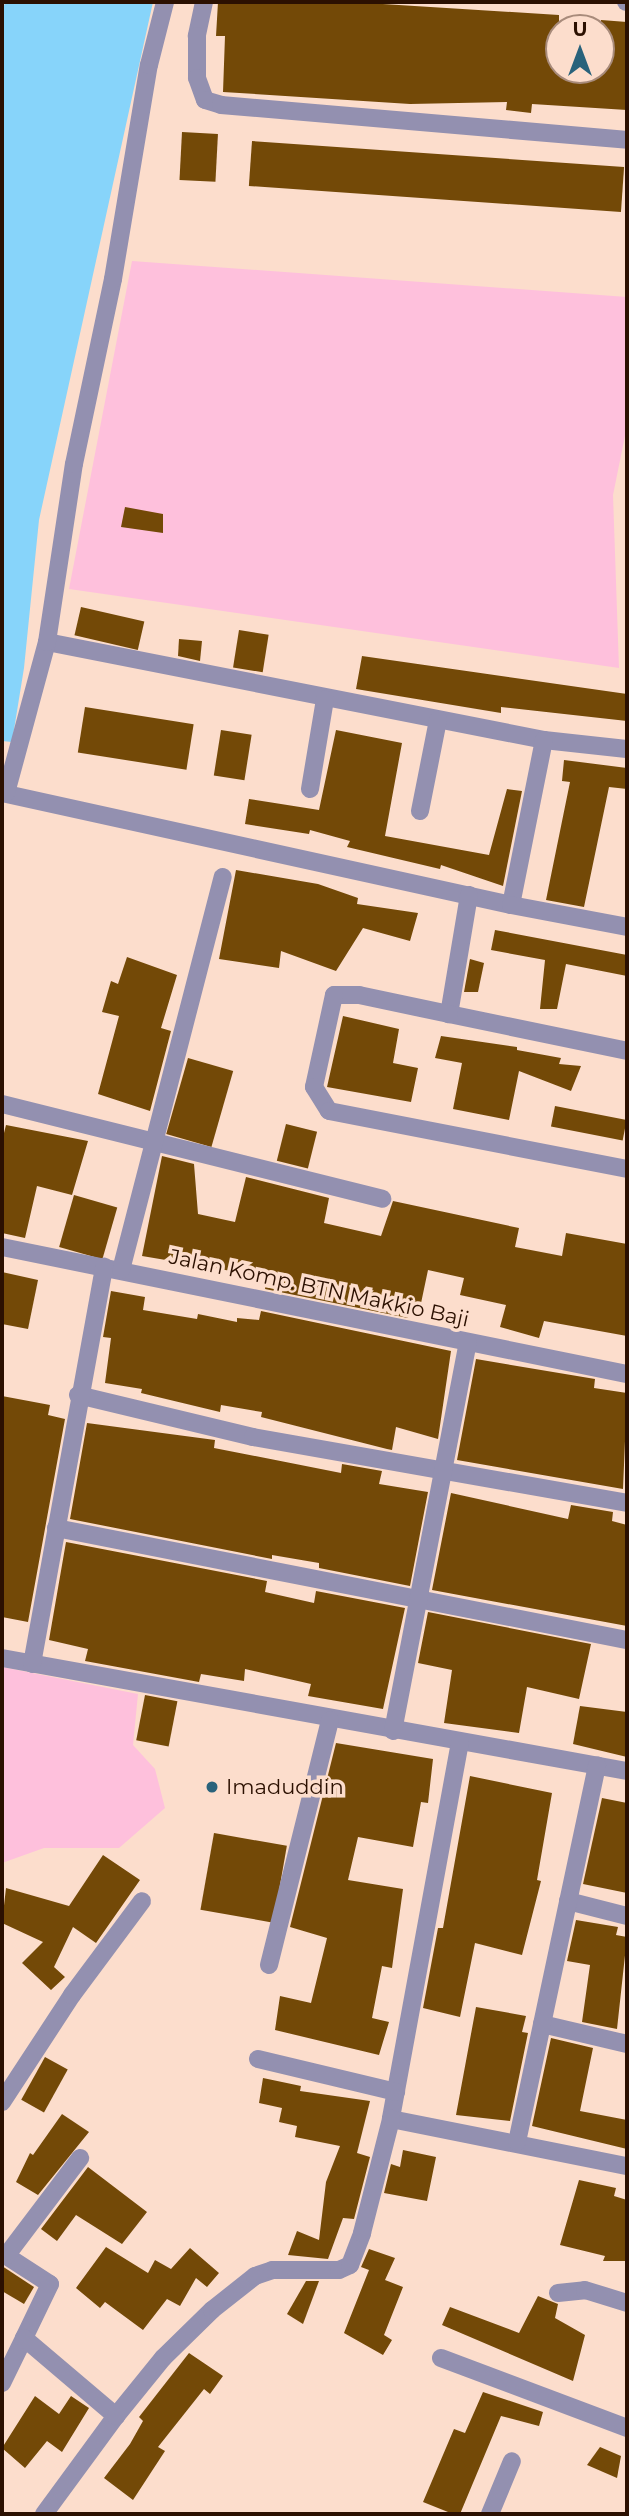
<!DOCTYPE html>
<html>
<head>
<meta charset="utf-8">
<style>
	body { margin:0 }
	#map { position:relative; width:629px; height:2516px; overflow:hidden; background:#fcddcc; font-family:Montserrat,sans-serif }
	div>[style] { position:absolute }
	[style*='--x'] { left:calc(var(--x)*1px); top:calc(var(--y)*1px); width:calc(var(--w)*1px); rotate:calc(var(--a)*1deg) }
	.green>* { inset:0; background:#fec0dc }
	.water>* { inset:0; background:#87d4fa }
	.building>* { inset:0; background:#734907; transform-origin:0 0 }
	.minor>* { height:18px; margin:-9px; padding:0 9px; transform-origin:9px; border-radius:9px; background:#9390b0 }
	.dots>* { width:19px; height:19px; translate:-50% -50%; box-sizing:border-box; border:4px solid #fcddcc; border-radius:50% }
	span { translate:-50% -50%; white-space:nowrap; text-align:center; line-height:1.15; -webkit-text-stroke:7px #fcddcc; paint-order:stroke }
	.street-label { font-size:21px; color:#2b1001 }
	.poi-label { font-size:21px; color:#2b1001 }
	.left { translate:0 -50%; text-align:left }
	.frame { position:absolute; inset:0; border:4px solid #2b1001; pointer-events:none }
	.north { position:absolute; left:545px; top:14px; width:70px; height:70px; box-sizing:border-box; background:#fcddcc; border:2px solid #a88b7b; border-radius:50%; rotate:0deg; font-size:19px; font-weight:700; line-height:28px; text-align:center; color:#2b1001 }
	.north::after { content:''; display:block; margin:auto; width:24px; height:32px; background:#29627b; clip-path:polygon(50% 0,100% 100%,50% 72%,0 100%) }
</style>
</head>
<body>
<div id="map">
	<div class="green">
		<div style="clip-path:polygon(132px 261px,627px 297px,627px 426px,613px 495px,619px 668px,69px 589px)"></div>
		<div style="clip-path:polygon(2px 1667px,138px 1694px,133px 1745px,155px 1769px,165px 1808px,119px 1848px,44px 1848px,2px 1863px)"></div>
	</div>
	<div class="water">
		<div style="clip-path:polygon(6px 2px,153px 2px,39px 520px,24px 668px,12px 742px,2px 741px,2px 9px)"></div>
	</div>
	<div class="building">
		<div style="clip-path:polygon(218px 2px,351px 2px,559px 15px,559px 70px,601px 70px,601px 20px,627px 22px,627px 110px,532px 104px,531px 113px,506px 110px,507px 102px,410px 104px,223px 92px,225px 36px,216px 36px)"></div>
		<div style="left:182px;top:132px;width:36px;height:48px;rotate:3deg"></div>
		<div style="left:252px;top:141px;width:373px;height:45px;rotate:4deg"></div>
		<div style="clip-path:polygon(125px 507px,163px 514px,163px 533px,121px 527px)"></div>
		<div style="left:81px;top:607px;width:65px;height:29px;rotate:13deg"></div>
		<div style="left:239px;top:630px;width:30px;height:38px;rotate:9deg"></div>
		<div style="clip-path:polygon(179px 639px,202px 641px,200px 661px,178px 656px)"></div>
		<div style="clip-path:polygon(362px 656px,627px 694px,627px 721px,501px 707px,501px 713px,356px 689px)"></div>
		<div style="left:85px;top:707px;width:110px;height:46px;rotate:9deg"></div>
		<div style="left:221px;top:730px;width:31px;height:46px;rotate:9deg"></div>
		<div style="clip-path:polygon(336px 730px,402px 743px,385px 836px,489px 855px,507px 789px,522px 791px,503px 886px,441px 865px,440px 869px,347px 847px,350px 841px,310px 830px,309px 834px,245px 824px,249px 799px,319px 810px)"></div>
		<div style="clip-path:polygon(564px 760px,627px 768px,627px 789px,609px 787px,584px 907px,546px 900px,570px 782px,562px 781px)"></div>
		<div style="clip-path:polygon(236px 870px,318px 884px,358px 898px,357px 904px,418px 913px,410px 941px,363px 928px,336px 971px,281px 951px,279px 968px,219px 959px)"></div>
		<div style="clip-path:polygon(495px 930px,627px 955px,627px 976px,566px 964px,557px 1009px,540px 1009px,545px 960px,491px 950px)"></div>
		<div style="clip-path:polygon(127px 957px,177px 975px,161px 1028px,171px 1031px,150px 1111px,98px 1094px,119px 1016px,102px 1012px,111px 981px,118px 984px)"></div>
		<div style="clip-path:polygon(470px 959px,484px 963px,478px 992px,464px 992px)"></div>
		<div style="clip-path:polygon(343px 1016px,399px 1029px,393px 1063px,418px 1068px,411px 1102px,327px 1087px)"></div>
		<div style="clip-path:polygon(441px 1036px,517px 1047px,517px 1050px,561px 1058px,559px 1064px,581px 1066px,571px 1091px,519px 1071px,509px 1120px,453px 1109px,462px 1063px,435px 1058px)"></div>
		<div style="left:188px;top:1058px;width:47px;height:79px;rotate:16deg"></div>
		<div style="left:555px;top:1106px;width:73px;height:21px;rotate:11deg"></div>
		<div style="left:286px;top:1124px;width:32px;height:38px;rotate:14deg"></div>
		<div style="clip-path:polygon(6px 1125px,88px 1141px,72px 1195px,37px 1186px,25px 1238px,2px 1233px,2px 1141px)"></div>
		<div style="clip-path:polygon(162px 1156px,194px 1164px,198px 1214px,235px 1222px,246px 1177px,329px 1198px,324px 1223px,381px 1236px,393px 1201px,519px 1228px,515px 1247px,562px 1256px,566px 1233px,627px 1244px,627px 1336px,544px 1321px,539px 1338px,500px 1327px,506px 1305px,460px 1295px,464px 1278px,428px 1270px,420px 1308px,409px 1306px,408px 1318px,265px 1289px,267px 1277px,142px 1256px)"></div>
		<div style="left:74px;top:1195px;width:45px;height:54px;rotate:16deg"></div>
		<div style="clip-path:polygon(2px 1272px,38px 1280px,28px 1329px,2px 1324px)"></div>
		<div style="clip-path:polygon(111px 1291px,145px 1297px,143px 1310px,197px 1319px,198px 1314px,237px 1322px,237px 1318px,259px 1320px,261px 1311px,451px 1351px,438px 1439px,396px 1427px,392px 1450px,387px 1449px,261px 1417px,262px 1412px,221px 1405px,220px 1412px,141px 1393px,142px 1389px,105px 1383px,111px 1338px,103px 1337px)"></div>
		<div style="clip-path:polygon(476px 1359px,595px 1379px,594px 1388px,627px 1393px,623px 1489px,457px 1460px)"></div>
		<div style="clip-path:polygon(2px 1396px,50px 1405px,48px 1415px,65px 1419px,28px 1622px,2px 1617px)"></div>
		<div style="clip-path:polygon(87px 1423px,215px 1440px,214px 1448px,341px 1473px,342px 1464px,382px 1471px,379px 1484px,428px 1492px,410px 1586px,319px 1568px,319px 1563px,272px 1555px,272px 1559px,70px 1519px)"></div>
		<div style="clip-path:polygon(451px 1493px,568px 1519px,571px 1505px,613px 1512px,612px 1521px,627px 1525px,627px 1626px,432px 1590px)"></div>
		<div style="clip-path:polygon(66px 1542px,267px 1581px,265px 1592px,314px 1603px,316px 1591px,405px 1608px,383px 1709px,308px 1696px,311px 1684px,245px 1669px,244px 1681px,201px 1674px,199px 1682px,85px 1661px,88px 1649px,49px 1640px)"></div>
		<div style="clip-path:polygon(428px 1612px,591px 1644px,579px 1699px,527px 1687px,519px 1733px,444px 1723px,452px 1670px,418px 1663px)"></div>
		<div style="left:145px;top:1695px;width:33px;height:46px;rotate:11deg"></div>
		<div style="clip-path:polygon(580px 1706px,627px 1712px,627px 1757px,573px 1744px)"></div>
		<div style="clip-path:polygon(336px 1743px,433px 1759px,428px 1803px,421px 1802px,413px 1847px,358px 1837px,348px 1880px,403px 1889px,392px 1968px,382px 1966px,372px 2018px,389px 2022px,379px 2055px,275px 2030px,280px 1996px,311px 2003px,327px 1938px,290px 1927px)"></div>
		<div style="clip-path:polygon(470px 1776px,552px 1793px,537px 1880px,541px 1881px,522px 1955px,475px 1943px,460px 2017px,423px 2008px,438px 1928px,443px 1928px)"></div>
		<div style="clip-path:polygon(602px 1798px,627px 1803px,627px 1893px,583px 1884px)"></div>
		<div style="left:214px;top:1833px;width:74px;height:78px;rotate:10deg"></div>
		<div style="clip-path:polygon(103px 1855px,140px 1880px,96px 1943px,73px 1927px,54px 1967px,65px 1977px,51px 1990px,22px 1963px,43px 1942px,2px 1923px,6px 1888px,69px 1906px)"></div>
		<div style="clip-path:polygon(576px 1920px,618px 1927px,616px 1935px,627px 1937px,617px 2029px,582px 2022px,590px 1965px,567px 1961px)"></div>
		<div style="clip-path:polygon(476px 2007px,526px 2016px,522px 2032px,528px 2033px,510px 2121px,456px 2115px)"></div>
		<div style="clip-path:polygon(551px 2038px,593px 2048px,580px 2111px,627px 2120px,627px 2149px,532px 2126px)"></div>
		<div style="left:45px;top:2057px;width:26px;height:49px;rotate:29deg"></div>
		<div style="clip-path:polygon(263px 2078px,301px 2086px,300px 2091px,370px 2101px,357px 2153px,370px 2157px,354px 2219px,343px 2218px,328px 2259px,288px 2255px,297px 2231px,319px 2240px,326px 2182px,340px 2146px,295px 2137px,297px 2126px,279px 2122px,282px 2108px,259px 2103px)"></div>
		<div style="clip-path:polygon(62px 2114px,89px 2132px,38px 2195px,16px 2182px,30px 2153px,33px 2155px)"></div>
		<div style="clip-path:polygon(403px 2150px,436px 2157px,427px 2201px,384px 2193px,391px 2164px,400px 2167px)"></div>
		<div style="clip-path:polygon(88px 2167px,147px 2212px,122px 2244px,76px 2215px,57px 2241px,41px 2229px)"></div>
		<div style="clip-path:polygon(579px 2180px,616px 2188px,614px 2196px,627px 2200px,627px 2261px,603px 2261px,605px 2256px,560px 2245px)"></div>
		<div style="clip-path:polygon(106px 2247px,148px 2273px,155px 2260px,171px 2269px,190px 2248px,219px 2273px,207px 2287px,196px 2278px,180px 2306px,167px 2299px,143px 2330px,105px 2302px,100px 2308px,76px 2288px)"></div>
		<div style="clip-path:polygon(369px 2249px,395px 2258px,385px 2280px,403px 2287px,384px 2335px,392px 2340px,383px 2355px,344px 2333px,369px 2270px,361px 2267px)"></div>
		<div style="clip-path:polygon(2px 2266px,34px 2287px,24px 2304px,2px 2291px)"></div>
		<div style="clip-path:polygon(306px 2281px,319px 2281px,303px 2324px,287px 2314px)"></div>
		<div style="clip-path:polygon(538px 2296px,558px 2304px,555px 2318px,585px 2335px,573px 2381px,442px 2325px,450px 2307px,519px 2333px)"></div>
		<div style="clip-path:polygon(189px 2353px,223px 2376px,210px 2394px,204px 2389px,158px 2447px,165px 2451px,133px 2500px,104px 2478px,130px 2444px,143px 2421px,139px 2417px)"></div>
		<div style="clip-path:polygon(483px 2392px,543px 2412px,539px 2426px,501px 2416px,460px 2514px,453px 2514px,423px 2502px,454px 2429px,465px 2433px)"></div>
		<div style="clip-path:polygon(35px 2396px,59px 2414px,71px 2396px,89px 2408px,62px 2452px,47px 2441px,25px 2468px,2px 2448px)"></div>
		<div style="clip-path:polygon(600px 2447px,621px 2456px,617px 2478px,587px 2465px)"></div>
	</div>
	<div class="minor">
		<div style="--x:204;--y:2;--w:35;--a:102"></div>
		<div style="--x:197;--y:36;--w:42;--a:90"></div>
		<div style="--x:197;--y:78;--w:23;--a:70"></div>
		<div style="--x:205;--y:100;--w:17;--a:17"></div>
		<div style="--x:221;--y:105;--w:408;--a:4.9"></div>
		<div style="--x:626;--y:2;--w:1;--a:0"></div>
		<div style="--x:47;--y:642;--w:507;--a:11.15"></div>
		<div style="--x:544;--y:740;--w:83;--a:6.2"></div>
		<div style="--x:310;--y:789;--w:91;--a:-80.5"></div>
		<div style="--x:2;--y:793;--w:521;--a:12.41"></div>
		<div style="--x:511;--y:905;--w:168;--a:-78.7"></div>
		<div style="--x:6;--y:793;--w:156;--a:-74.8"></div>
		<div style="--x:47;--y:642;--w:180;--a:-81.4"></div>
		<div style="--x:74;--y:464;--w:189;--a:-78.1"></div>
		<div style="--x:113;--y:279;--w:217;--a:-80.5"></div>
		<div style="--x:149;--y:65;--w:65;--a:-75.7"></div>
		<div style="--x:420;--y:811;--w:93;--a:-78.8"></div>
		<div style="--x:469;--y:895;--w:121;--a:99.5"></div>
		<div style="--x:449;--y:1014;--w:182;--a:11.7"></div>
		<div style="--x:511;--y:905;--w:118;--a:10.7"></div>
		<div style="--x:449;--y:1014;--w:92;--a:-168.1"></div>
		<div style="--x:359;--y:995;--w:25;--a:180"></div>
		<div style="--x:334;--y:995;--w:94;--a:102.3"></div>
		<div style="--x:314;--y:1087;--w:28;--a:58"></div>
		<div style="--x:329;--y:1111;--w:304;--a:11"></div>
		<div style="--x:2;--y:1104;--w:392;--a:14"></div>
		<div style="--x:2;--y:1247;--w:638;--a:11.49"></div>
		<div style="--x:121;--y:1270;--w:406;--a:-75.5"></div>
		<div style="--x:78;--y:1395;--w:180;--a:13.5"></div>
		<div style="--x:253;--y:1437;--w:380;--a:10"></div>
		<div style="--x:56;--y:1528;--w:582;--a:11.1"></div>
		<div style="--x:2;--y:1658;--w:635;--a:10.25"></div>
		<div style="--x:32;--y:1664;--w:404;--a:-79.7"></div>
		<div style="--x:393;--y:1731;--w:395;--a:-79.1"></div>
		<div style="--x:460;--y:1742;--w:383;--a:100.4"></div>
		<div style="--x:391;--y:2119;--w:241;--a:11.3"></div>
		<div style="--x:568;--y:1901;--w:61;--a:14.3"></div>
		<div style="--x:269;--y:1965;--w:252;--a:-76"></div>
		<div style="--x:542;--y:2024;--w:87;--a:13.2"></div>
		<div style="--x:258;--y:2059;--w:142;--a:13.4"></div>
		<div style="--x:2;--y:2102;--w:128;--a:-56.8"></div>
		<div style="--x:72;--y:1995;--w:117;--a:-53.3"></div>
		<div style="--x:517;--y:2142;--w:385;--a:-78"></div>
		<div style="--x:2;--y:2253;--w:57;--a:32.9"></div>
		<div style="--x:50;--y:2284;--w:60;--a:115.7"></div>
		<div style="--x:6;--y:2256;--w:123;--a:-52.9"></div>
		<div style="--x:558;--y:2293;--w:27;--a:-6"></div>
		<div style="--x:585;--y:2290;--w:44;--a:17.2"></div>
		<div style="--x:441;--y:2358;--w:199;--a:20.6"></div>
		<div style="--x:2;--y:2383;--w:50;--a:-63.9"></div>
		<div style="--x:24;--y:2338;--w:121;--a:40.3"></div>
		<div style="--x:44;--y:2514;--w:122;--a:-53.7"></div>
		<div style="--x:116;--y:2416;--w:75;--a:-51"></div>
		<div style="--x:163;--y:2358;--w:69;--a:-44.4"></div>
		<div style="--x:212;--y:2310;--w:55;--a:-38.3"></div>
		<div style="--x:255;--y:2276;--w:18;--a:-19"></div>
		<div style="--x:272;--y:2270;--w:67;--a:0"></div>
		<div style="--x:339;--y:2270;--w:12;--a:-24"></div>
		<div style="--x:350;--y:2265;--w:34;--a:-69"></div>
		<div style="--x:362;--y:2233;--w:118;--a:-75.7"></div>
		<div style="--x:490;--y:2514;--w:57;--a:-67.5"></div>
	</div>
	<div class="dots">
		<div style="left:212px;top:1787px;background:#29627b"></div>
	</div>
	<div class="street-label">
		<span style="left:319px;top:1288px;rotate:12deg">Jalan Komp. BTN Makkio Baji</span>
	</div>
	<div class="poi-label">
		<span class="left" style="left:226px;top:1787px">Imaduddin</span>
	</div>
	<div class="frame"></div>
	<div class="north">U</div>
</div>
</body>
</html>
